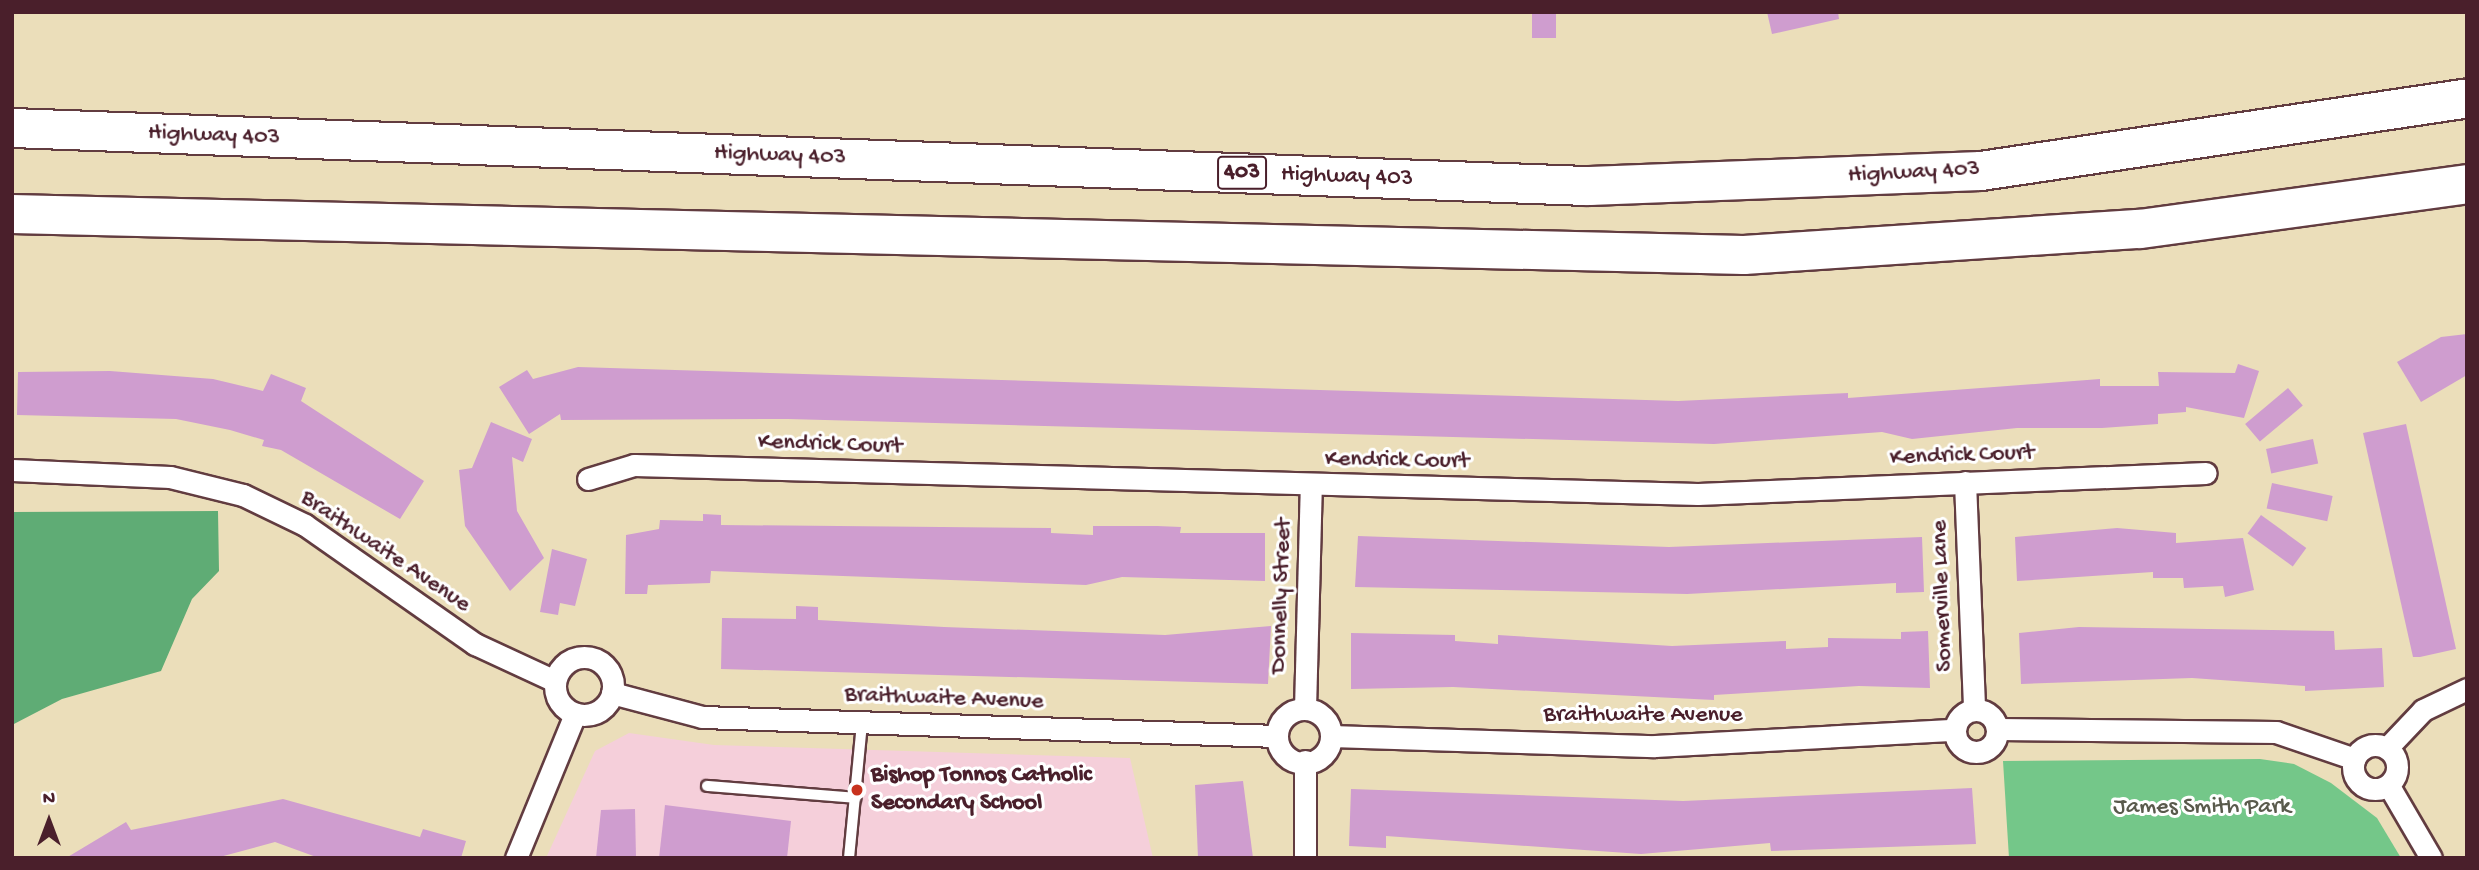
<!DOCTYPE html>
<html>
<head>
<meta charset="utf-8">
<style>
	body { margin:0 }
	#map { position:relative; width:2479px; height:870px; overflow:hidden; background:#ebdeba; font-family:"Gochi Hand",sans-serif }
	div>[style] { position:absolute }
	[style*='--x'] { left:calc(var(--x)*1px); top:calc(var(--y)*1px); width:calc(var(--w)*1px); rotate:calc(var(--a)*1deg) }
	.built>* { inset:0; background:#f5cfda }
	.green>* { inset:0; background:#74c789 }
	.forest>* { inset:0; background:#5fac75 }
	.building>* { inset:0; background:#cf9dcf; transform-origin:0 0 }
	.roads { filter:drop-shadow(2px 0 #623c40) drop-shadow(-2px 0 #623c40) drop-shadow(0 2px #623c40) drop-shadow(0 -2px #623c40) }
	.service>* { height:10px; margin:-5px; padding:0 5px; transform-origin:5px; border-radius:5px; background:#fff }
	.minor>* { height:21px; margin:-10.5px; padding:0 10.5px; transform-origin:10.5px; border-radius:10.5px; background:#fff }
	.minor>.ring { margin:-10.5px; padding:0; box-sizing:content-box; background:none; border:21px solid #fff; border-radius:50% }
	.motorway>* { height:38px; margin:-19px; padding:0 19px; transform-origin:19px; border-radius:19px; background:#fff }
	.dots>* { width:19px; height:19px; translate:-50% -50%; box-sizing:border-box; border:4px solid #fff; border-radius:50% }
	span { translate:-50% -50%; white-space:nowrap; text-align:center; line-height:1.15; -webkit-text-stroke:6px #fff; paint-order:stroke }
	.shield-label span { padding:2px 5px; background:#fff; border:2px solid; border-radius:5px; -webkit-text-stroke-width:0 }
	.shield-label { font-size:23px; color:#4a1f2b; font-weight:700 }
	.street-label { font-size:24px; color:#4a1f2b }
	.poi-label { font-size:24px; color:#4a1f2b; font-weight:700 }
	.left { translate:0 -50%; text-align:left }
	.park-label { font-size:24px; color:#595a4c }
	.frame { position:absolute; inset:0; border:14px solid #4a1f2b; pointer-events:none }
	.north { position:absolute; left:14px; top:786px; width:70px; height:70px; -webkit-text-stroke:5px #fff; paint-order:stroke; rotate:0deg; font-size:19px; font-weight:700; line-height:28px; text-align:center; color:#4a1f2b }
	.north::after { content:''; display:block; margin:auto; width:24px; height:32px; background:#4a1f2b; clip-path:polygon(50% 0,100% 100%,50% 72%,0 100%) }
</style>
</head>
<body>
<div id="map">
	<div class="built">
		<div style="clip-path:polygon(629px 733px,714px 745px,1130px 758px,1153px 858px,546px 858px,595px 751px)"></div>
	</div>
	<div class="green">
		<div style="clip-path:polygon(2260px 759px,2294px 764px,2331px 783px,2377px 818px,2401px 858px,2009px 858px,2003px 761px)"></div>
	</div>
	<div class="forest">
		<div style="clip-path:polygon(218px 511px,219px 571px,192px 599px,161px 671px,62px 699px,12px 725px,12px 512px)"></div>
	</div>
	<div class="building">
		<div style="left:1532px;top:12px;width:24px;height:26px"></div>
		<div style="clip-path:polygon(1767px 12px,1838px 12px,1839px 19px,1772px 34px)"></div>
		<div style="clip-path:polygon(2467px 334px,2467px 375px,2421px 402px,2397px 362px,2441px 337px)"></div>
		<div style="clip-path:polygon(2238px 364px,2259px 371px,2244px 418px,2186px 407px,2186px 412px,2158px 414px,2158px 424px,2102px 428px,2017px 428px,1912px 439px,1882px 432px,1714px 444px,788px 419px,561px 420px,560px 414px,529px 434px,499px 387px,527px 370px,533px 379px,578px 367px,1678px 401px,1848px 393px,1848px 398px,2100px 379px,2100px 386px,2159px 386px,2158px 372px,2235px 373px)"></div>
		<div style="clip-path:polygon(110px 371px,213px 379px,263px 391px,271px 374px,306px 388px,301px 401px,424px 481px,400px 519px,281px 450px,262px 446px,264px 440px,230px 430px,176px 419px,17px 415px,18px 372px)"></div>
		<div style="left:2288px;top:388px;width:23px;height:56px;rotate:50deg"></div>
		<div style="clip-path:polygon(491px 422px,532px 439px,523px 462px,512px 457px,517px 511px,544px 558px,510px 591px,465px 526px,459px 470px,472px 468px)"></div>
		<div style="clip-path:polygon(2406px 424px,2456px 649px,2420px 657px,2413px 657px,2363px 433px)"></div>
		<div style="left:2313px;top:439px;width:25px;height:48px;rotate:78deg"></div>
		<div style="left:2272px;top:483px;width:62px;height:26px;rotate:12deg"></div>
		<div style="clip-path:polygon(703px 514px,721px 515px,721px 525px,1051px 528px,1051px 533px,1093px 535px,1093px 526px,1157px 526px,1181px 527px,1180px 533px,1265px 533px,1265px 581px,1122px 577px,1086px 585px,711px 571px,710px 583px,648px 585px,647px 594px,625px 594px,626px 535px,659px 529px,660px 520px,703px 521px)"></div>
		<div style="left:2261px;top:515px;width:56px;height:23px;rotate:36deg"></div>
		<div style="clip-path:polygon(2117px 528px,2176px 533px,2176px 543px,2243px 538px,2254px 590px,2225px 597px,2223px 586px,2184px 588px,2183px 578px,2153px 578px,2153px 572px,2017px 581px,2015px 537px)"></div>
		<div style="clip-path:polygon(1358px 536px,1669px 547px,1922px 537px,1924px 592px,1896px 593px,1896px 583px,1687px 594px,1355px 587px)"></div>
		<div style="clip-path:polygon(552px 549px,587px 559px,575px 606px,560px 603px,558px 615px,540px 612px)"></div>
		<div style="clip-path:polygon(796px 606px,818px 607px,818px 620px,944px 627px,1165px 635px,1271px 626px,1268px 684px,721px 669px,722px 618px,796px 619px)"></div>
		<div style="clip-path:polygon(2079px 627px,2334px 631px,2335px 650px,2382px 648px,2384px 687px,2305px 691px,2305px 686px,2192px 678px,2021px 684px,2019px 633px)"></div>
		<div style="clip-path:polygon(1928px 631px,1930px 688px,1859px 686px,1714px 695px,1714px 700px,1453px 687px,1351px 689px,1351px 633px,1455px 635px,1455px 641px,1498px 644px,1498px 635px,1672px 646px,1786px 641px,1786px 649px,1828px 647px,1828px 638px,1901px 639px,1901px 632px)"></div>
		<div style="clip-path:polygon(1243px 781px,1253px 858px,1198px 858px,1195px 785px)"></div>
		<div style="clip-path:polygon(1972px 788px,1976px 844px,1771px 851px,1770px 843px,1641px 854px,1386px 836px,1386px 848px,1349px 846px,1351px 789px,1683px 801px)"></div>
		<div style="clip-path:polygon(283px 799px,420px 837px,423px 829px,466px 841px,461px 858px,319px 858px,275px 842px,216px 858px,66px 858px,126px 822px,131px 830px)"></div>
		<div style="clip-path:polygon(665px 805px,791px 821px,787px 858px,659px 858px)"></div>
		<div style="clip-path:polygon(635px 809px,636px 858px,596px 858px,601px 810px)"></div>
	</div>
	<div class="roads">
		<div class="service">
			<div style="--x:707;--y:786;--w:149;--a:4.6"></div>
			<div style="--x:849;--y:858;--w:137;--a:-84.5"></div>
		</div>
		<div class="minor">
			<div style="--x:12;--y:470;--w:158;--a:2.5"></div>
			<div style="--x:170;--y:477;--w:75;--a:13.9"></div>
			<div style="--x:243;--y:495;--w:69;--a:25.8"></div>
			<div style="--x:305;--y:525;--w:208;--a:35"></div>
			<div style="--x:475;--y:644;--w:88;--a:24.8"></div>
			<div style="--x:588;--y:479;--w:48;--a:-16.9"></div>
			<div style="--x:634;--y:465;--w:1064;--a:1.56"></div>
			<div style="--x:1698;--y:494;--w:508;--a:-2.37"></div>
			<div style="--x:1965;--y:482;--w:227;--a:87.7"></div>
			<div class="ring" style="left:555px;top:657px;width:37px;height:37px"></div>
			<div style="--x:612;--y:693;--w:93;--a:14.9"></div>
			<div style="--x:702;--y:717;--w:575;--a:1.89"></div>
			<div style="--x:1305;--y:709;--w:224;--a:-88.5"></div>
			<div class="ring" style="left:1277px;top:709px;width:33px;height:33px"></div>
			<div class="ring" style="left:1955px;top:710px;width:21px;height:21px"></div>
			<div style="--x:1998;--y:729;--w:278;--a:0.6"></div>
			<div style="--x:2276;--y:732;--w:83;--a:18.9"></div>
			<div style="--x:1331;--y:736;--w:324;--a:1.8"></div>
			<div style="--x:1655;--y:746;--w:300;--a:-3.1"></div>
			<div class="ring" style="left:2353px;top:745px;width:23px;height:23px"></div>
			<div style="--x:2387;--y:748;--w:52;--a:-46.5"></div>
			<div style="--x:2423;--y:710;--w:49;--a:-25.5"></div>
			<div style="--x:1305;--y:761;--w:97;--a:90"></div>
			<div style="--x:2389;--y:786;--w:83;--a:59.7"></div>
			<div style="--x:516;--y:858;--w:156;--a:-67.7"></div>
		</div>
		<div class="motorway">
			<div style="--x:12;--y:128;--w:1578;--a:2.11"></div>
			<div style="--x:1589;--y:186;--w:392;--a:-2.2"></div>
			<div style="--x:1981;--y:171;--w:491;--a:-8.5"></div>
			<div style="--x:12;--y:214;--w:1732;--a:1.36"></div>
			<div style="--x:1744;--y:255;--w:397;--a:-3.8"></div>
			<div style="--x:2140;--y:229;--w:330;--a:-7.8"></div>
		</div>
	</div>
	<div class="dots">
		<div style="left:857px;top:790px;background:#c8321e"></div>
	</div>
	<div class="shield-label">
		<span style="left:1242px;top:173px">403</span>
	</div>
	<div class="street-label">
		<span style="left:214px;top:136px;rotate:2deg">Highway 403</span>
		<span style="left:780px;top:156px;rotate:2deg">Highway 403</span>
		<span style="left:1914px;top:173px;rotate:-3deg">Highway 403</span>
		<span style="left:1347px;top:177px;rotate:2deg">Highway 403</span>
		<span style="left:830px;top:445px;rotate:2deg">Kendrick Court</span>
		<span style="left:1962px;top:456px;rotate:-2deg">Kendrick Court</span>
		<span style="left:1397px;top:461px;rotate:1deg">Kendrick Court</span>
		<span style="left:385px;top:552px;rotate:34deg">Braithwaite Avenue</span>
		<span style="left:1282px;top:596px;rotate:-88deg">Donnelly Street</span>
		<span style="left:1943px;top:596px;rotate:-92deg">Somerville Lane</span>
		<span style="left:944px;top:699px;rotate:2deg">Braithwaite Avenue</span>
		<span style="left:1643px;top:716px">Braithwaite Avenue</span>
	</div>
	<div class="poi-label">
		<span class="left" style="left:871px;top:790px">Bishop Tonnos Catholic<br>Secondary School</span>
	</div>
	<div class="park-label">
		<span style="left:2202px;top:808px">James Smith Park</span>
	</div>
	<div class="frame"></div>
	<div class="north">N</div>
</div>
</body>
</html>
